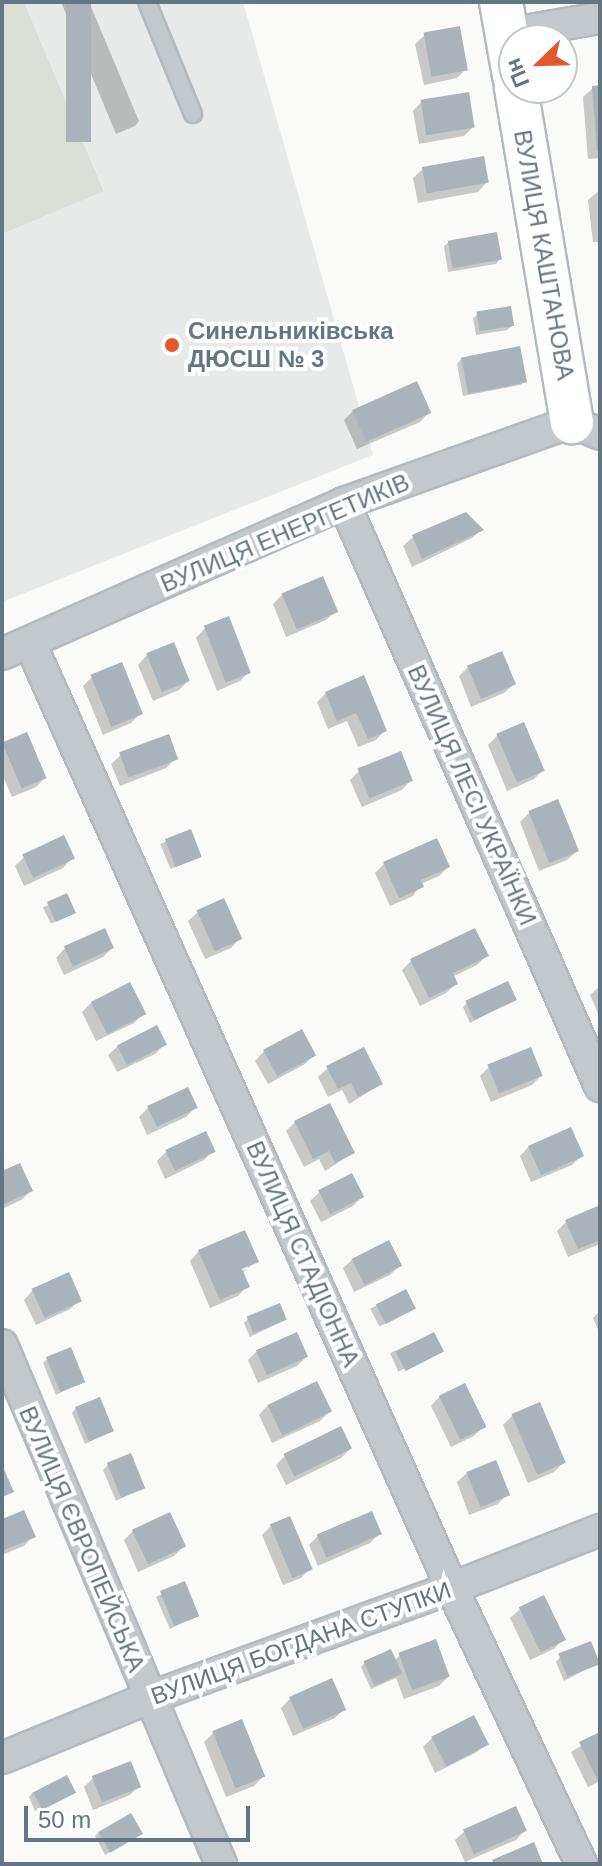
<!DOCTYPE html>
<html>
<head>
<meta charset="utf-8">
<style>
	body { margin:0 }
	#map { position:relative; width:602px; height:1866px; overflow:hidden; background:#fafaf8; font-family:Helvetica,sans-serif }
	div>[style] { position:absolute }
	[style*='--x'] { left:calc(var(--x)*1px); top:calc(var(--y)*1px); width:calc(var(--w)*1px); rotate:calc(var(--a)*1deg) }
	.built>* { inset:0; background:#e8e9e9 }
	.green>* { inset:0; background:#dadfd7 }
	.shadow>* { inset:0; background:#0003; transform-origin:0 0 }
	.building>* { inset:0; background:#aab3b9; transform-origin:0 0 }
	.roads { filter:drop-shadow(2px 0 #b3babf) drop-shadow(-2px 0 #b3babf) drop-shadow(0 2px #b3babf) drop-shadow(0 -2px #b3babf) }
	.lane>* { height:16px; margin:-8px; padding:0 8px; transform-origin:8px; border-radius:8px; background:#c3c8cc }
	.street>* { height:30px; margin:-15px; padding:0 15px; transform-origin:15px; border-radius:15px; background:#c3c8cc }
	.secondary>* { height:42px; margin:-21px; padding:0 21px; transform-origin:21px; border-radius:21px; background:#fff }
	.dots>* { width:22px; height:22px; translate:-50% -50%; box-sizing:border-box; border:4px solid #fff; border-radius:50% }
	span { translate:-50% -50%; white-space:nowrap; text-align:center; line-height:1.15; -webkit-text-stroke:8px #fff; paint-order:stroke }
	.street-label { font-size:24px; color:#657683 }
	.poi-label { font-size:24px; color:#657683; font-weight:700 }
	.left { translate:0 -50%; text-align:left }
	.frame { position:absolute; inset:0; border:4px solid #657683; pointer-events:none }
	.north { position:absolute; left:498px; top:24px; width:80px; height:80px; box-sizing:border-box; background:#fff; border:2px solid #c1c8cd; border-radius:50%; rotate:247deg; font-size:22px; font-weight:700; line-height:32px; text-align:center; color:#657683 }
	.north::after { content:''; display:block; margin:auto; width:28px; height:36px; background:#e4572e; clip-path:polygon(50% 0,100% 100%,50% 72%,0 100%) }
	.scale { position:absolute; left:24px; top:1806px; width:226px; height:36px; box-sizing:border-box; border:4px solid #657683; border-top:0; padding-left:10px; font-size:24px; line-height:28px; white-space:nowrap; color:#657683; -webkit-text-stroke:6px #fff; paint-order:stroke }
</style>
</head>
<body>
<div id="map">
	<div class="built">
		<div style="clip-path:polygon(24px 2px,243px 2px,373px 455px,2px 602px,2px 234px,104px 190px)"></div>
	</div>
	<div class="green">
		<div style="clip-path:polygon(2px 2px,24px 2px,104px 191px,2px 234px)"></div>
	</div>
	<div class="shadow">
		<div style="clip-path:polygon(61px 2px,89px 2px,139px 121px,135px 126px,116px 134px)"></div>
		<div style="clip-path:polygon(425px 35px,466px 69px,457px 78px,424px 85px,415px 44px)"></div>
		<div style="clip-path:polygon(600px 87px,600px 158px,588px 159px,583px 97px,593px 88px)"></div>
		<div style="clip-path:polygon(422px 101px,473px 127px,464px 136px,419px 144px,413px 111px)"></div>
		<div style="clip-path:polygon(423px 169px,487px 182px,478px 192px,418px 203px,413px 178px)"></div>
		<div style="clip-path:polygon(600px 190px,600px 242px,593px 242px,588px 200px)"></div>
		<div style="clip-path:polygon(449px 242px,500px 259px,496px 264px,448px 272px,444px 246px)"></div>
		<div style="clip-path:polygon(478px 314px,512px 326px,507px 330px,476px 335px,473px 318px)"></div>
		<div style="clip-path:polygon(461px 359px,525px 381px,520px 385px,463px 396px,457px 364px)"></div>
		<div style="clip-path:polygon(353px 411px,429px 412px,420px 422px,357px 449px,344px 420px)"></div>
		<div style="clip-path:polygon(481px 530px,472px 538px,412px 567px,403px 546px,413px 537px)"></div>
		<div style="clip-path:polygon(282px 595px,336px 611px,326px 620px,286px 637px,273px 604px)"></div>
		<div style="clip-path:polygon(205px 628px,249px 672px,240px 681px,217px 691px,196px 638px)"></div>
		<div style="clip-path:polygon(147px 655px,188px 681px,179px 690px,153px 701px,138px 665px)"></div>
		<div style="clip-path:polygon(468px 667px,514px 684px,504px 693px,471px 707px,459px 676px)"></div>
		<div style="clip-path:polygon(92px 677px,141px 713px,131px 723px,103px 735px,83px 686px)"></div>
		<div style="clip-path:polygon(326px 693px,385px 730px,376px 740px,358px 747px,347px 721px,328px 729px,317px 702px)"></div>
		<div style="clip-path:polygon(523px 724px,543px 770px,534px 779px,507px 791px,488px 745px,497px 736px)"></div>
		<div style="clip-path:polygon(26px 735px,45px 778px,36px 787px,12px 797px,2px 774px,2px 746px)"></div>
		<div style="clip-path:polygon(121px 755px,176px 758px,166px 768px,120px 786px,111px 764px)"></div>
		<div style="clip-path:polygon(359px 771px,411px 780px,402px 790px,362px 807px,350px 780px)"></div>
		<div style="clip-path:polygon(529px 813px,577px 851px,567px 860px,539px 871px,520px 822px)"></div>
		<div style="left:190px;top:832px;width:27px;height:32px;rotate:68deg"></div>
		<div style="clip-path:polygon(24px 857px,72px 858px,63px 868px,24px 886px,15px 866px)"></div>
		<div style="clip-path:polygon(384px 864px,448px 867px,439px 876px,421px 884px,413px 896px,390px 906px,375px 873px)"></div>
		<div style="left:66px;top:896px;width:18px;height:26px;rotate:63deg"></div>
		<div style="clip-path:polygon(223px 901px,240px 938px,231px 948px,205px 959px,188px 921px,198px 912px)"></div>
		<div style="clip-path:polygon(65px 948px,112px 948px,103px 957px,64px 975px,56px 958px)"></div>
		<div style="clip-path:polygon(486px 956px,477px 965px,452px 977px,456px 984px,446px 993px,420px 1006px,402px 970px,411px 961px)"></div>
		<div style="clip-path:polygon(129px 984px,144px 1013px,134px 1023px,96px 1041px,82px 1012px,91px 1003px)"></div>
		<div style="clip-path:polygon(600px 986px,600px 1018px,590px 995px)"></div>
		<div style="clip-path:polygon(514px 1000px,470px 1023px,463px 1007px,467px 1003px)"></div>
		<div style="clip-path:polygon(164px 1045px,155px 1054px,117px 1072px,108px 1055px,118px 1046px)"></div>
		<div style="clip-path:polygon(264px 1051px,314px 1055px,305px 1064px,268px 1084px,255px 1061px)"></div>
		<div style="clip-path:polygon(489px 1067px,541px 1076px,532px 1085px,491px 1102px,480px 1076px)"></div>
		<div style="clip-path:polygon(328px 1068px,381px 1084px,349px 1104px,342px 1090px,328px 1097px,318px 1077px)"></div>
		<div style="clip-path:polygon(187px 1090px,195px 1108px,186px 1117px,147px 1135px,139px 1117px,148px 1108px)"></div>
		<div style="clip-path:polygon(295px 1122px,353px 1153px,325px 1171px,319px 1159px,304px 1167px,286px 1131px)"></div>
		<div style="clip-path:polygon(529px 1146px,581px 1156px,572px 1165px,531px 1182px,520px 1156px)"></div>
		<div style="clip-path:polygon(213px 1151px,204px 1160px,165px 1179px,157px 1161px,166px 1152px)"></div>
		<div style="clip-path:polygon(2px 1173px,31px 1191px,21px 1200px,2px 1209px)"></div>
		<div style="clip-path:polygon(320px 1192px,362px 1196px,353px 1206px,321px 1222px,310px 1201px)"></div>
		<div style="clip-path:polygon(600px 1207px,600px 1244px,568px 1257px,557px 1231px,566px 1222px)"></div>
		<div style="clip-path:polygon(evenodd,199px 1251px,257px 1261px,242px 1273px,247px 1286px,238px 1296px,210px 1308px,190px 1261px,199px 1251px,248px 1264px,248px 1268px,234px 1275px,248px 1264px)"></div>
		<div style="clip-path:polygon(353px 1259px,399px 1266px,390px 1275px,354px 1292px,343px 1268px)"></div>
		<div style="clip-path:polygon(33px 1290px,80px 1300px,70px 1309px,36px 1325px,24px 1300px)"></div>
		<div style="left:405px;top:1291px;width:20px;height:39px;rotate:63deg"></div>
		<div style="clip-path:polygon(600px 1311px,600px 1334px,593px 1318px)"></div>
		<div style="clip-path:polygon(248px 1319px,285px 1320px,250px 1337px,244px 1323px)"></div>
		<div style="left:433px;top:1334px;width:20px;height:47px;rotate:66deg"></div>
		<div style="clip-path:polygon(257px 1351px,306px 1357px,297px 1366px,258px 1383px,248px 1360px)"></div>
		<div style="clip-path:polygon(47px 1359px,82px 1381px,56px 1395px,43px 1363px)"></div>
		<div style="clip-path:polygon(440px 1396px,483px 1427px,474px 1436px,451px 1447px,431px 1406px)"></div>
		<div style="clip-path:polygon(268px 1405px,329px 1412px,320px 1421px,272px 1443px,259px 1415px)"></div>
		<div style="clip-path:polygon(76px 1408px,112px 1431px,85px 1444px,72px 1413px)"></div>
		<div style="clip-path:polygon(512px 1416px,563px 1463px,554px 1472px,528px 1483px,503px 1425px)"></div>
		<div style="clip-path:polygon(350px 1449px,341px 1458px,286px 1485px,276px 1465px,285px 1456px)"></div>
		<div style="clip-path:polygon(108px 1465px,143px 1487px,116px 1501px,103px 1470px)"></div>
		<div style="clip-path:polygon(467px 1473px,507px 1494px,498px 1504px,469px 1515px,457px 1482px)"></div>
		<div style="clip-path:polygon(2px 1522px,33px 1536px,24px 1546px,2px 1555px)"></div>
		<div style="clip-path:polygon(271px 1526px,310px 1569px,301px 1578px,283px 1585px,262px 1535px)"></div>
		<div style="clip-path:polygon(133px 1531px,183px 1547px,174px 1556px,138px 1572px,124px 1540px)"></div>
		<div style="clip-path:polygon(379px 1534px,370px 1543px,318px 1566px,309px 1545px,318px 1536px)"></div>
		<div style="clip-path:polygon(184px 1583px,196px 1615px,170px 1629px,156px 1597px)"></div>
		<div style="clip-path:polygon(544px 1598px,563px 1639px,554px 1649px,530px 1660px,510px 1618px,520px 1609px)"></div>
		<div style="clip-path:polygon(400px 1655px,448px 1677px,439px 1686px,404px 1699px,396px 1678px,371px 1689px,361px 1667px,365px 1662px,394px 1661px)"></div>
		<div style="clip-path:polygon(560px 1657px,598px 1663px,564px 1681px,556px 1662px)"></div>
		<div style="clip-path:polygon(290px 1699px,344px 1709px,335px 1718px,293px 1736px,281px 1708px)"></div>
		<div style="clip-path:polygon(213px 1733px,263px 1777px,254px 1786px,226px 1797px,204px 1742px)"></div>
		<div style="clip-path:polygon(600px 1734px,600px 1781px,588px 1787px,571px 1752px)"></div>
		<div style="clip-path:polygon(432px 1738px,486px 1743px,477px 1752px,435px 1773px,423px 1747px)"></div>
		<div style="clip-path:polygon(93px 1778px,139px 1786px,130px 1795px,93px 1810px,84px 1787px)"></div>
		<div style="clip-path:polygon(33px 1792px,73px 1792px,35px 1811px,29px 1797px)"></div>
		<div style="clip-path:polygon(525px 1830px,516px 1840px,465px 1862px,455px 1840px,465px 1831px)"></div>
		<div style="clip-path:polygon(99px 1832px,140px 1834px,105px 1855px,95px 1836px)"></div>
	</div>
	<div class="building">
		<div style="left:66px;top:2px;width:25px;height:140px"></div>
		<div style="left:460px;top:26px;width:45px;height:37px;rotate:80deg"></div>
		<div style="clip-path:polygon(600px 85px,600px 151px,597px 151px,592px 86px)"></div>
		<div style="left:469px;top:92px;width:36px;height:49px;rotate:81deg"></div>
		<div style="left:484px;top:156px;width:27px;height:63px;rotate:80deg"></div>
		<div style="left:497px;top:232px;width:28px;height:50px;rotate:80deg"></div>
		<div style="left:511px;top:306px;width:20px;height:35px;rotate:81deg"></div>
		<div style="left:520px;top:346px;width:37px;height:60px;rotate:79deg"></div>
		<div style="left:417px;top:381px;width:35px;height:71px;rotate:66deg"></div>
		<div style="clip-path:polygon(466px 512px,484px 530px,422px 559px,412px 535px)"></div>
		<div style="left:323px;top:576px;width:39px;height:45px;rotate:67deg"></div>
		<div style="left:229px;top:616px;width:61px;height:27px;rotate:69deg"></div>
		<div style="left:174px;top:642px;width:42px;height:30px;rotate:68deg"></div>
		<div style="left:502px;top:651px;width:36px;height:38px;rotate:67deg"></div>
		<div style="left:122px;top:662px;width:56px;height:34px;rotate:68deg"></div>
		<div style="clip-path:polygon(364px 675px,387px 731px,368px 739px,356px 713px,337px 721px,325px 692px)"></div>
		<div style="left:524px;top:722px;width:53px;height:30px;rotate:67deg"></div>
		<div style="left:27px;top:732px;width:50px;height:27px;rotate:67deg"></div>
		<div style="left:169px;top:734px;width:27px;height:53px;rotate:70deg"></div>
		<div style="left:401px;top:751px;width:32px;height:47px;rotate:68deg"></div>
		<div style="left:558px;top:799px;width:56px;height:32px;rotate:68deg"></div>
		<div style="left:191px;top:829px;width:30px;height:28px;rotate:69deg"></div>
		<div style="left:64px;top:835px;width:26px;height:46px;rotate:65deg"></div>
		<div style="clip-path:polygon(437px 838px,450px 867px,421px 880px,424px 887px,399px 898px,383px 862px)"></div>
		<div style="left:67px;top:893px;width:22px;height:22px;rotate:66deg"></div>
		<div style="left:224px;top:898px;width:45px;height:30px;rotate:66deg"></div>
		<div style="left:105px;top:928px;width:22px;height:45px;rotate:66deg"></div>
		<div style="clip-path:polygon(475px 928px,489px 956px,453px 973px,458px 984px,429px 998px,410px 959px)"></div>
		<div style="left:508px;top:981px;width:21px;height:47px;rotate:65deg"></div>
		<div style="left:130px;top:982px;width:36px;height:44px;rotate:63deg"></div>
		<div style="left:157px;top:1025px;width:22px;height:45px;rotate:63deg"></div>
		<div style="left:302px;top:1029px;width:30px;height:44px;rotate:62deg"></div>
		<div style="clip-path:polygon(364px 1047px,383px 1084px,358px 1097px,351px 1083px,338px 1089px,326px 1066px)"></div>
		<div style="left:531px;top:1047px;width:31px;height:47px;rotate:68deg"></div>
		<div style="left:188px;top:1087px;width:23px;height:45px;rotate:65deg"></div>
		<div style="clip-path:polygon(330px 1103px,355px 1153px,335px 1163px,329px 1151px,313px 1159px,294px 1121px)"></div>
		<div style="left:571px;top:1127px;width:32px;height:47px;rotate:66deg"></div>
		<div style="left:206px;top:1131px;width:23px;height:45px;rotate:65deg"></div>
		<div style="clip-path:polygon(20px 1163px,33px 1191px,2px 1205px,2px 1171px)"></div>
		<div style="left:352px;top:1173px;width:27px;height:38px;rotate:63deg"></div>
		<div style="clip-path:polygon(600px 1205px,600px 1240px,578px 1249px,565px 1220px)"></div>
		<div style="clip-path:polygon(245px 1230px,259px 1262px,242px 1269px,250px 1287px,220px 1300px,198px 1250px)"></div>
		<div style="left:389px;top:1240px;width:29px;height:42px;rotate:63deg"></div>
		<div style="left:69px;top:1272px;width:32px;height:41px;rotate:66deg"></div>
		<div style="left:406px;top:1289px;width:22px;height:34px;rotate:63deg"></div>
		<div style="left:280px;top:1303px;width:18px;height:36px;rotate:68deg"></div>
		<div style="left:297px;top:1332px;width:27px;height:45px;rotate:66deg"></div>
		<div style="left:434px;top:1332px;width:22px;height:43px;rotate:63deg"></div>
		<div style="left:71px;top:1347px;width:38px;height:27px;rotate:68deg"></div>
		<div style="left:317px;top:1381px;width:34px;height:55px;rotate:64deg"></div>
		<div style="left:465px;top:1383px;width:49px;height:29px;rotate:64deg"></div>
		<div style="left:100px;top:1397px;width:37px;height:27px;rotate:68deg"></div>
		<div style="left:540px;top:1402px;width:66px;height:31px;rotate:67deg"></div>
		<div style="left:341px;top:1426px;width:25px;height:64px;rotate:64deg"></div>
		<div style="left:131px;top:1453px;width:38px;height:26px;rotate:68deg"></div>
		<div style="left:496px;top:1460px;width:38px;height:32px;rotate:68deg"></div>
		<div style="clip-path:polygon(2px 1465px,14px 1492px,2px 1497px)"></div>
		<div style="clip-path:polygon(24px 1510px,36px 1537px,2px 1551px,2px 1519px)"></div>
		<div style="left:372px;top:1511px;width:25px;height:60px;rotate:67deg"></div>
		<div style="left:170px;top:1512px;width:38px;height:42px;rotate:65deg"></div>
		<div style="left:290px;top:1516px;width:58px;height:22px;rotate:67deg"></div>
		<div style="left:185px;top:1581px;width:38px;height:27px;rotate:68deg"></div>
		<div style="left:544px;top:1595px;width:50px;height:28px;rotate:64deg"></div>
		<div style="left:436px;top:1639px;width:40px;height:40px;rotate:70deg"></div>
		<div style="left:591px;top:1641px;width:25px;height:35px;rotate:69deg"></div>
		<div style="left:391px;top:1649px;width:27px;height:30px;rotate:66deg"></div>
		<div style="left:332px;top:1678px;width:35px;height:47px;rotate:66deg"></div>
		<div style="left:474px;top:1715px;width:33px;height:48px;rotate:63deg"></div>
		<div style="left:242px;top:1719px;width:62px;height:32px;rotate:68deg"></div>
		<div style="clip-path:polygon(600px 1732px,600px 1778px,597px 1779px,579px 1742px)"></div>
		<div style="left:131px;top:1761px;width:28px;height:42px;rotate:69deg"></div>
		<div style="left:67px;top:1775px;width:20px;height:38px;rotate:63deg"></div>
		<div style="left:516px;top:1806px;width:27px;height:58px;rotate:66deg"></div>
		<div style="left:131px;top:1813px;width:24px;height:38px;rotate:60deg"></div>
		<div style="clip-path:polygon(534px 1842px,543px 1864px,494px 1864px,492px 1860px)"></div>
	</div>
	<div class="roads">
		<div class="lane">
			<div style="--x:147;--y:2;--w:121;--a:67.7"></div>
		</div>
		<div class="street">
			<div style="--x:507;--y:34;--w:94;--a:-9.8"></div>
			<div style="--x:344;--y:503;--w:637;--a:66.29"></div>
			<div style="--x:30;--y:643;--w:1035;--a:65.94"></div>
			<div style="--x:452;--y:1588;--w:305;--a:64.9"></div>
			<div style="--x:2;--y:654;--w:374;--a:-23.8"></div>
			<div style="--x:344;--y:503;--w:242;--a:-19.6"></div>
			<div style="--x:572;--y:422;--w:30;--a:23"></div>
			<div style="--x:2;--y:1345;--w:563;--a:67.12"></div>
			<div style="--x:2;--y:1758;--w:159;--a:-22.2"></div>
			<div style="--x:149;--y:1698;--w:322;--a:-20"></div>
			<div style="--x:452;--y:1588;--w:159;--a:-21.4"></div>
		</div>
		<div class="secondary">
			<div style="--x:501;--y:2;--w:75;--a:80"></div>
			<div style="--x:516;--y:88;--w:339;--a:80.5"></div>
		</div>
	</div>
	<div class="dots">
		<div style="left:172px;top:345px;background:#e4572e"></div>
	</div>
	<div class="street-label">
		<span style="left:544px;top:255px;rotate:80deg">ВУЛИЦЯ КАШТАНОВА</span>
		<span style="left:285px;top:533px;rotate:-23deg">ВУЛИЦЯ ЕНЕРГЕТИКІВ</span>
		<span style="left:472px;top:795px;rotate:66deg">ВУЛИЦЯ ЛЕСІ УКРАЇНКИ</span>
		<span style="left:303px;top:1254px;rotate:66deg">ВУЛИЦЯ СТАДІОННА</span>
		<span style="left:82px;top:1539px;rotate:67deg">ВУЛИЦЯ ЄВРОПЕЙСЬКА</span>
		<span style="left:301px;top:1643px;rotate:-20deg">ВУЛИЦЯ БОГДАНА СТУПКИ</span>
	</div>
	<div class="poi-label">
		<span class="left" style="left:188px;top:345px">Синельниківська<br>ДЮСШ № 3</span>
	</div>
	<div class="frame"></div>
	<div class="north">Пн</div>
	<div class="scale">50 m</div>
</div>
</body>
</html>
